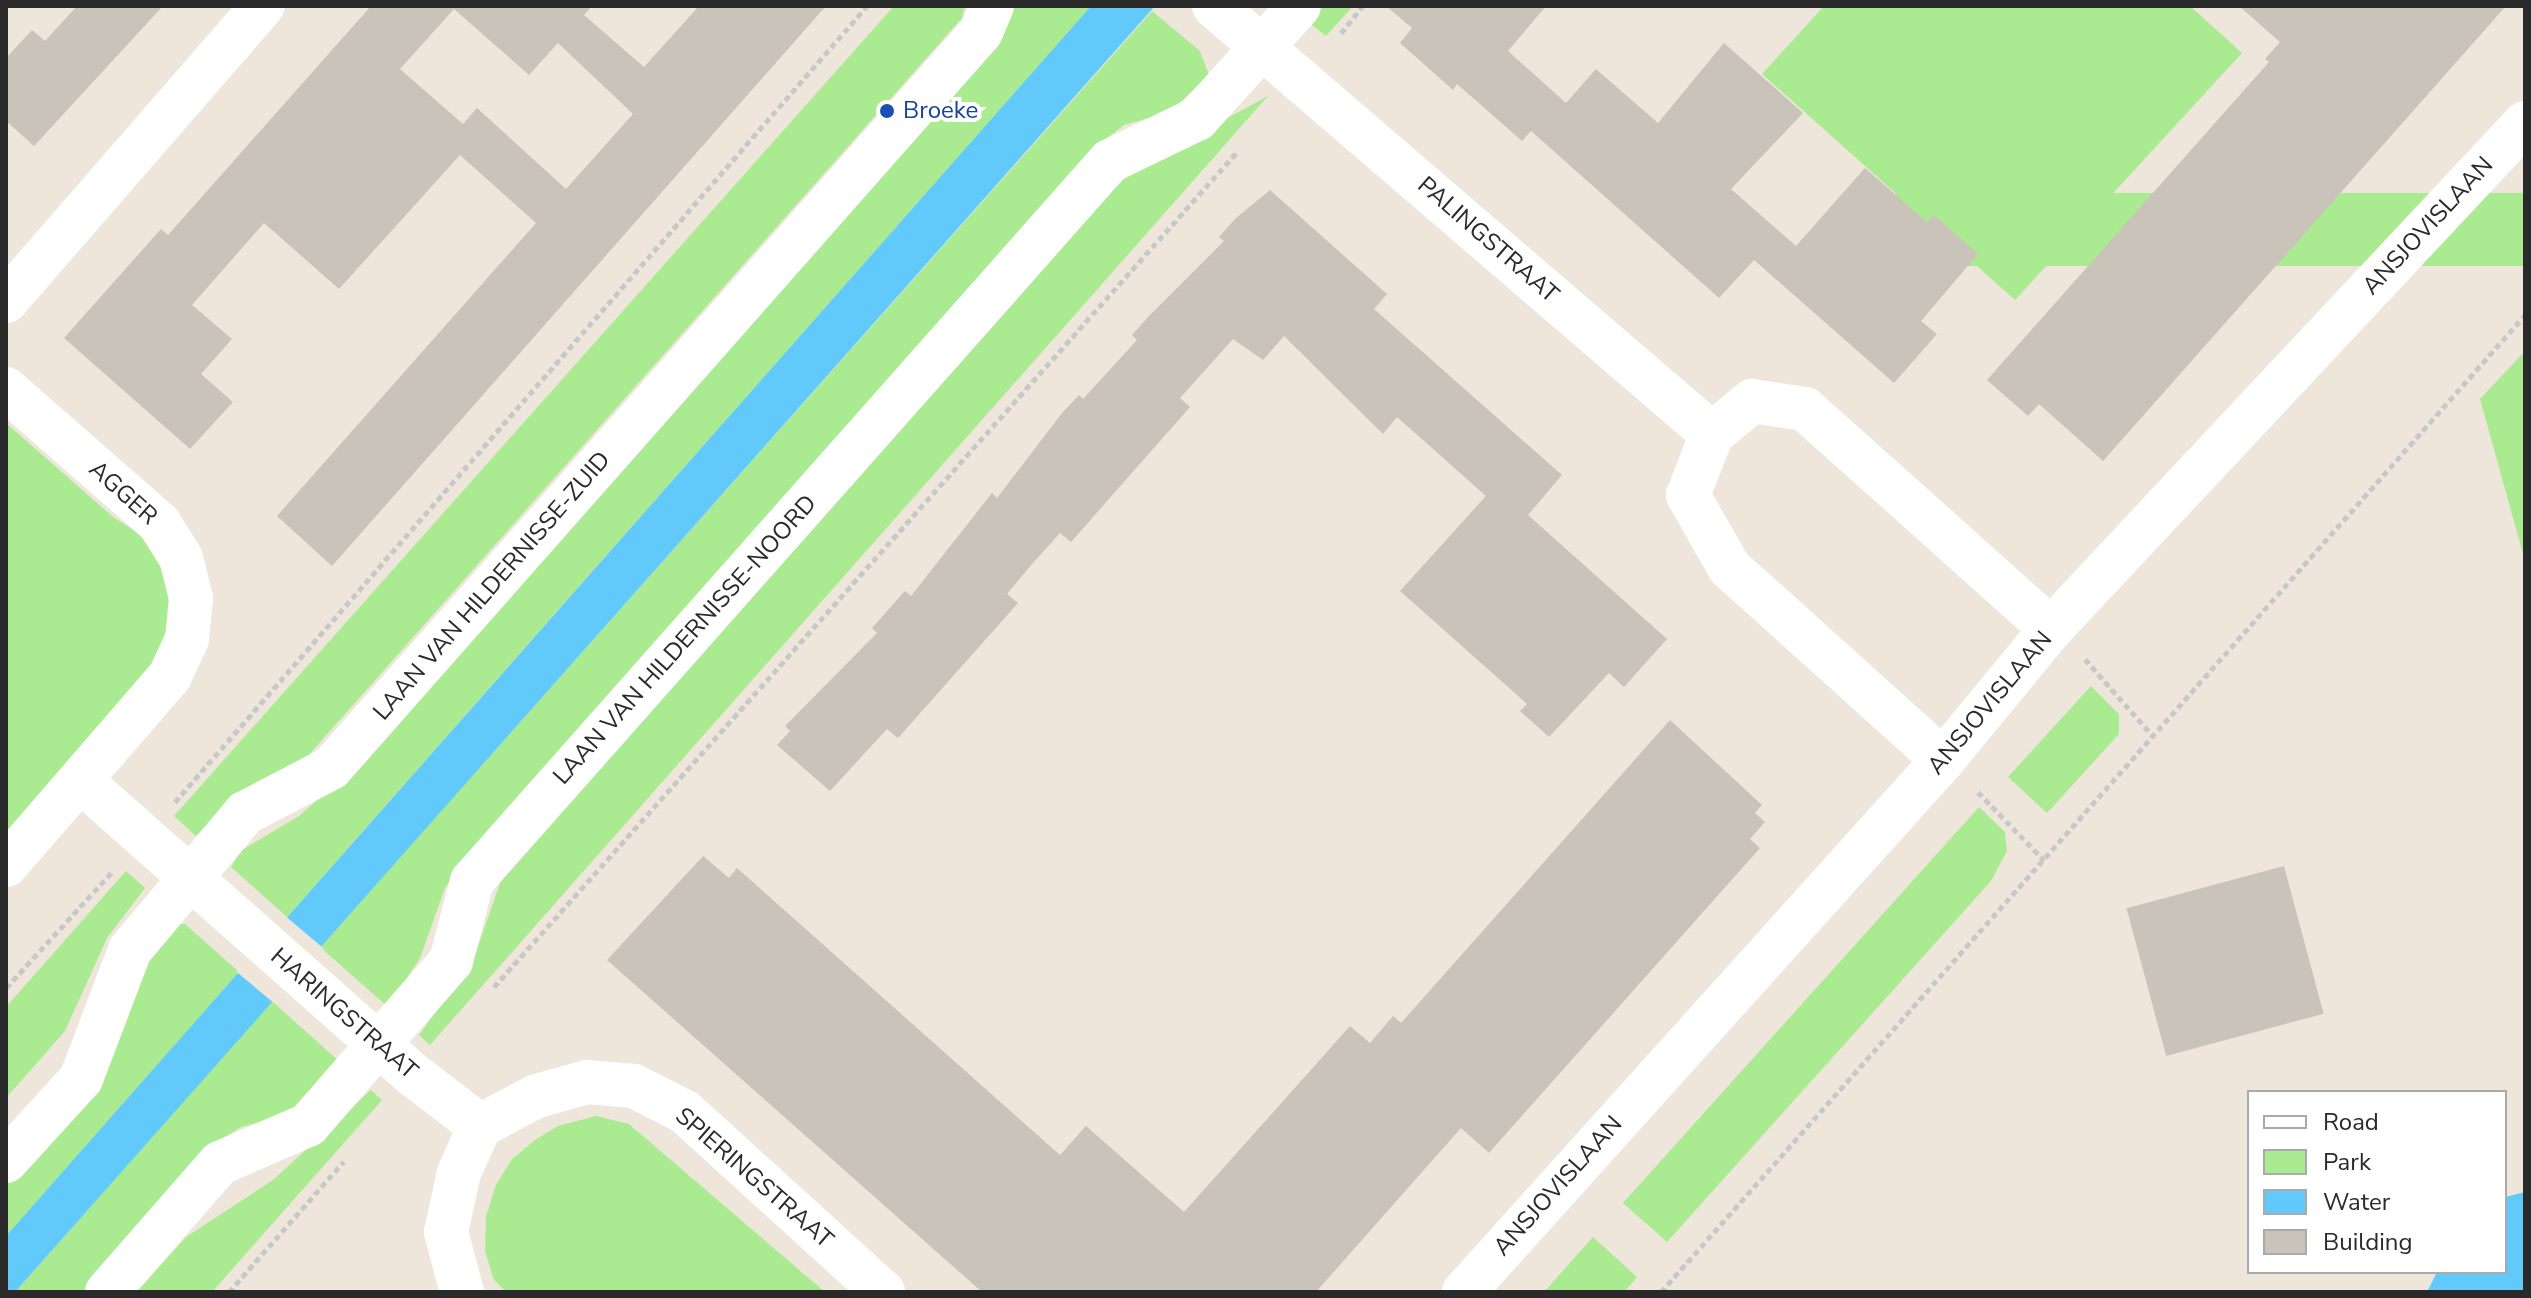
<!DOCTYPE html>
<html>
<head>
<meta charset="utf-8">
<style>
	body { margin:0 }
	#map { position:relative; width:2531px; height:1298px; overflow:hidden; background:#eee6da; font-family:"Nunito Sans",sans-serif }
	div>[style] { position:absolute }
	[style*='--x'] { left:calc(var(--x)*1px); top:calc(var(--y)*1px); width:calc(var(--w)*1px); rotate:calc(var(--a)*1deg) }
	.green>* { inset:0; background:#aaea90; transform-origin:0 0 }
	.water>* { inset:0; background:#61cafb }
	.pier>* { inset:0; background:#eee6da; transform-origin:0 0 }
	.building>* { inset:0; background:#c9c3ba; transform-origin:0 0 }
	.path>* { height:5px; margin-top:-2.5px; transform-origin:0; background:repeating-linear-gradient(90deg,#c8c8c8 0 6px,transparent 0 10px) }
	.street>* { height:44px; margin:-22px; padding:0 22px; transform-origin:22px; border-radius:22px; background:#fff }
	.dots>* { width:22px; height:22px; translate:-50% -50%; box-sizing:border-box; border:4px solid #fff; border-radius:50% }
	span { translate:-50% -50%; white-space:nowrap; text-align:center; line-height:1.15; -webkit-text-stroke:8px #fff; paint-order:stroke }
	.transit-label { font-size:24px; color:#164399 }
	.left { translate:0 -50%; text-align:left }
	.street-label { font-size:24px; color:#2a2a2a }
	.frame { position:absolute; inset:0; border:8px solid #2a2a2a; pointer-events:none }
	.legend { position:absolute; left:2247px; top:1090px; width:260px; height:184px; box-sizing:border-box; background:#fff; border:2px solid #aaa; margin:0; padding:10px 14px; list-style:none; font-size:24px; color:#2a2a2a }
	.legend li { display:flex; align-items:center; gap:16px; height:40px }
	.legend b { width:40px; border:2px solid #aaa }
</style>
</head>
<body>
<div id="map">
	<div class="green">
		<div style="clip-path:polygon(894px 6px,965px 6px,962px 18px,306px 758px,225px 807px,196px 836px,174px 816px)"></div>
		<div style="clip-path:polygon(1014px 6px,1091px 6px,287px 917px,231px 867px,242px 850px,299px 816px,350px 772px,999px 38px)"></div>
		<div style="clip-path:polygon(1319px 6px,1353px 6px,1326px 36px,1307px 21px)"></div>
		<div style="clip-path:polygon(1824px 6px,2190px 6px,2242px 53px,2015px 300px,1762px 74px)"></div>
		<div style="clip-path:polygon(1152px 11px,1200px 51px,1209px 75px,1170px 112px,1124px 125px,1091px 150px,470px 854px,445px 888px,420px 958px,388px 1007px,320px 947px)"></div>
		<div style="clip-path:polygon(1268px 96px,430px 1045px,419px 1035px,473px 961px,501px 880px,1079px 224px,1124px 179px,1158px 156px)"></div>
		<div style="left:2525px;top:193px;width:73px;height:629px;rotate:90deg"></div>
		<div style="clip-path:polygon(2525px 351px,2525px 561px,2480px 399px)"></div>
		<div style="clip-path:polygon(6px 423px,113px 517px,149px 540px,166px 569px,171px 607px,166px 639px,148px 672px,6px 839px)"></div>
		<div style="clip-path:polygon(2091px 686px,2119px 714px,2119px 734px,2047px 813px,2008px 777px)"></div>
		<div style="clip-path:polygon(1979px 807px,2005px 832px,2007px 851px,1991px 881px,1667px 1242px,1623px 1203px)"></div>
		<div style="clip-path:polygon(126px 871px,145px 888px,107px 938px,65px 1031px,6px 1098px,6px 1007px)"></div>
		<div style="clip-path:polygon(176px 924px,185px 924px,239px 972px,6px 1236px,6px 1162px)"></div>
		<div style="clip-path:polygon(272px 1001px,341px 1063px,293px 1113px,241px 1127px,222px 1139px,83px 1292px,15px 1292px)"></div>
		<div style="clip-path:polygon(371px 1090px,382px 1100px,212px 1292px,137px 1292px,186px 1237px,273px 1180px)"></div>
		<div style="clip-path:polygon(596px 1116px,629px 1124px,825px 1292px,506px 1292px,494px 1280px,485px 1251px,486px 1216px,496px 1185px,512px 1159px,535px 1140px,558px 1126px)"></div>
		<div style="clip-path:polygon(1593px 1237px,1637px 1277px,1624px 1292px,1544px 1292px)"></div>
	</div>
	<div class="water">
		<div style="clip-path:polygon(1091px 6px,1155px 6px,15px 1292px,6px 1292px,6px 1236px)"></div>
		<div style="clip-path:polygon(2525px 1192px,2525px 1292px,2427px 1292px,2437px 1272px,2505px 1272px,2505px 1197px)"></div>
	</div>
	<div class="pier">
		<div style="left:284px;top:915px;width:52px;height:74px;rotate:40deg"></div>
	</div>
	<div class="building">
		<div style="clip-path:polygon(77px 6px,163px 6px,34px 146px,6px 121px,6px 58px,32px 30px,45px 41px)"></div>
		<div style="clip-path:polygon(evenodd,371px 6px,592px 6px,584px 15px,644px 67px,699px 6px,826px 6px,332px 566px,277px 516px,536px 223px,460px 155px,339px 289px,264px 223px,192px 305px,232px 339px,201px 374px,233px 402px,190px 449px,64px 338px,161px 229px,168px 235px,371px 6px,454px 9px,529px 75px,558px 43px,633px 114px,566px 189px,477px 108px,463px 124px,400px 69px,454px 9px)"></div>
		<div style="clip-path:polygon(1386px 6px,1546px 6px,1508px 51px,1566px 103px,1596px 69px,1658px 123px,1724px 43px,1803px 113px,1731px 189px,1796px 246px,1865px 168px,1927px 222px,1934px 215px,1978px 254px,1921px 321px,1937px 334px,1894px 383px,1754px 260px,1719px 298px,1531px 131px,1522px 141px,1457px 84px,1453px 90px,1400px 43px,1412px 28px)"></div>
		<div style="clip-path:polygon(2239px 6px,2506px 6px,2103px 461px,2039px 404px,2028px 416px,1987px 380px,2269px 62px,2265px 59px,2280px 42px)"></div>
		<div style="clip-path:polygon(1270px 190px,1387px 294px,1374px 309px,1562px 475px,1528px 515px,1667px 639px,1624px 687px,1609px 673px,1549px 737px,1520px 711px,1527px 704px,1400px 591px,1486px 496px,1397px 417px,1383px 434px,1284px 336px,1263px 360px,1233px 339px,1180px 398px,1190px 407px,1071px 542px,1060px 533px,1033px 563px,1007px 594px,1018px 603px,898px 738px,887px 729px,830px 791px,777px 745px,790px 731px,785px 726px,877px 633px,872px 628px,905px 591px,911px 596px,992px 493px,997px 498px,1062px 413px,1079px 395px,1083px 399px,1137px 340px,1132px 335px,1149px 316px,1224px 241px,1219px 237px,1236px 218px)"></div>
		<div style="clip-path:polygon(1670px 720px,1762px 805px,1755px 813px,1765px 822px,1750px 839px,1760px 848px,1489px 1153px,1461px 1128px,1316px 1292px,982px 1292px,607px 960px,703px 856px,729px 878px,737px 868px,1060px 1155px,1086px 1126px,1184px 1212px,1350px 1026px,1370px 1043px,1393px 1016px,1401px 1023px)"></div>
		<div style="left:2284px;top:866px;width:153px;height:163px;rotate:75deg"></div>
	</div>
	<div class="path">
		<div style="--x:1341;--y:33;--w:35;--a:-51"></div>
		<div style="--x:2085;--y:659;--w:103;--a:48.6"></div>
		<div style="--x:1978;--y:792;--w:95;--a:45.9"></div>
		<div style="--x:175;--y:802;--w:1055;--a:-49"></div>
		<div style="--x:494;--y:987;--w:1118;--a:-48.34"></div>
		<div style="--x:6;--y:988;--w:157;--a:-47.6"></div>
		<div style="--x:229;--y:1292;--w:174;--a:-48.7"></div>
		<div style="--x:1661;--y:1292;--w:1304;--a:-48.51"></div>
	</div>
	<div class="street">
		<div style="--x:1214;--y:6;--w:657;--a:40.68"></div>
		<div style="--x:6;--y:301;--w:391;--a:-49"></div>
		<div style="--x:6;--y:389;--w:203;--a:41.2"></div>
		<div style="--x:159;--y:523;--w:41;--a:57.8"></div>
		<div style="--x:181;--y:558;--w:41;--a:76"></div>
		<div style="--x:191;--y:598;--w:41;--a:95.6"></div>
		<div style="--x:187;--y:639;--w:41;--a:114.7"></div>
		<div style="--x:170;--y:676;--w:250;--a:130.9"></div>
		<div style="--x:1943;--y:760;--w:288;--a:-138"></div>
		<div style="--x:1729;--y:567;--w:83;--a:-119.7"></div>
		<div style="--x:1688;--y:495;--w:66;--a:-68.5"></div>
		<div style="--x:1712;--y:434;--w:52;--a:-39.5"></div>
		<div style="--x:1752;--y:401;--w:54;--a:8.6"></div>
		<div style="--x:1805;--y:409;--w:330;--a:41.8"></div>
		<div style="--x:81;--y:781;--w:446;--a:41.5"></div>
		<div style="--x:415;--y:1076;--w:82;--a:37.6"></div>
		<div style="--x:480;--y:1126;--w:51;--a:114.1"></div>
		<div style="--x:459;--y:1173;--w:60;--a:102.4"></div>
		<div style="--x:446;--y:1232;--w:62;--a:75.1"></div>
		<div style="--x:480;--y:1126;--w:64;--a:-27.8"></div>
		<div style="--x:537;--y:1096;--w:52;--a:-15.6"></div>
		<div style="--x:587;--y:1082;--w:47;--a:4.9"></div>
		<div style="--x:634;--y:1086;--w:57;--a:27"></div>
		<div style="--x:685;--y:1112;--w:268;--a:42.3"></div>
		<div style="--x:6;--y:1161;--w:111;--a:-47.6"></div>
		<div style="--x:81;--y:1079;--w:138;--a:-69.2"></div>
		<div style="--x:130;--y:950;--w:179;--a:-50"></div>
		<div style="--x:245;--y:813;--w:97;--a:-27.6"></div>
		<div style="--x:331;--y:768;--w:982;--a:-48.55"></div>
		<div style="--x:981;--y:32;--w:28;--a:-67"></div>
		<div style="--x:107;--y:1292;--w:171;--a:-48.8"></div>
		<div style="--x:220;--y:1163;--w:96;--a:-23.4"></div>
		<div style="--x:308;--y:1125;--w:218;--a:-48.9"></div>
		<div style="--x:451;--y:961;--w:83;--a:-75.3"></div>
		<div style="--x:472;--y:881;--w:962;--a:-48.46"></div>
		<div style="--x:1110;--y:161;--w:97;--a:-25.8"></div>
		<div style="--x:1197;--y:119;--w:152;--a:-47.9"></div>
		<div style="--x:1464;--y:1292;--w:716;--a:-48"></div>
		<div style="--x:1943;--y:760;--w:170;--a:-50.5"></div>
		<div style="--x:2051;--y:629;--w:693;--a:-46.87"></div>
	</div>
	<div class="dots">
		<div style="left:887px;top:111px;background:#1a4fb4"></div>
	</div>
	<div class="transit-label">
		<span class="left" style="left:903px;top:111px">Broeke</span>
	</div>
	<div class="street-label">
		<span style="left:2428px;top:226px;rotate:-47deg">ANSJOVISLAAN</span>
		<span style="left:1488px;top:240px;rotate:41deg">PALINGSTRAAT</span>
		<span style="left:123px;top:493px;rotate:42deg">AGGER</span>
		<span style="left:492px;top:586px;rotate:-49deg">LAAN VAN HILDERNISSE-ZUID</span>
		<span style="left:685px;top:640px;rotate:-48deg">LAAN VAN HILDERNISSE-NOORD</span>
		<span style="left:1990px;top:703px;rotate:-50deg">ANSJOVISLAAN</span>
		<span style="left:344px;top:1014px;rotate:41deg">HARINGSTRAAT</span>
		<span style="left:754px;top:1178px;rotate:41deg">SPIERINGSTRAAT</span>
		<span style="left:1558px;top:1186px;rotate:-48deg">ANSJOVISLAAN</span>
	</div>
	<div class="frame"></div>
	<ul class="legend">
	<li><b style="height:10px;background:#fff"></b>Road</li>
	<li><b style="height:22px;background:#aaea90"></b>Park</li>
	<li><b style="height:22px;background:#61cafb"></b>Water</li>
	<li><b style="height:22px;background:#c9c3ba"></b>Building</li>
	</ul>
</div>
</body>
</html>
